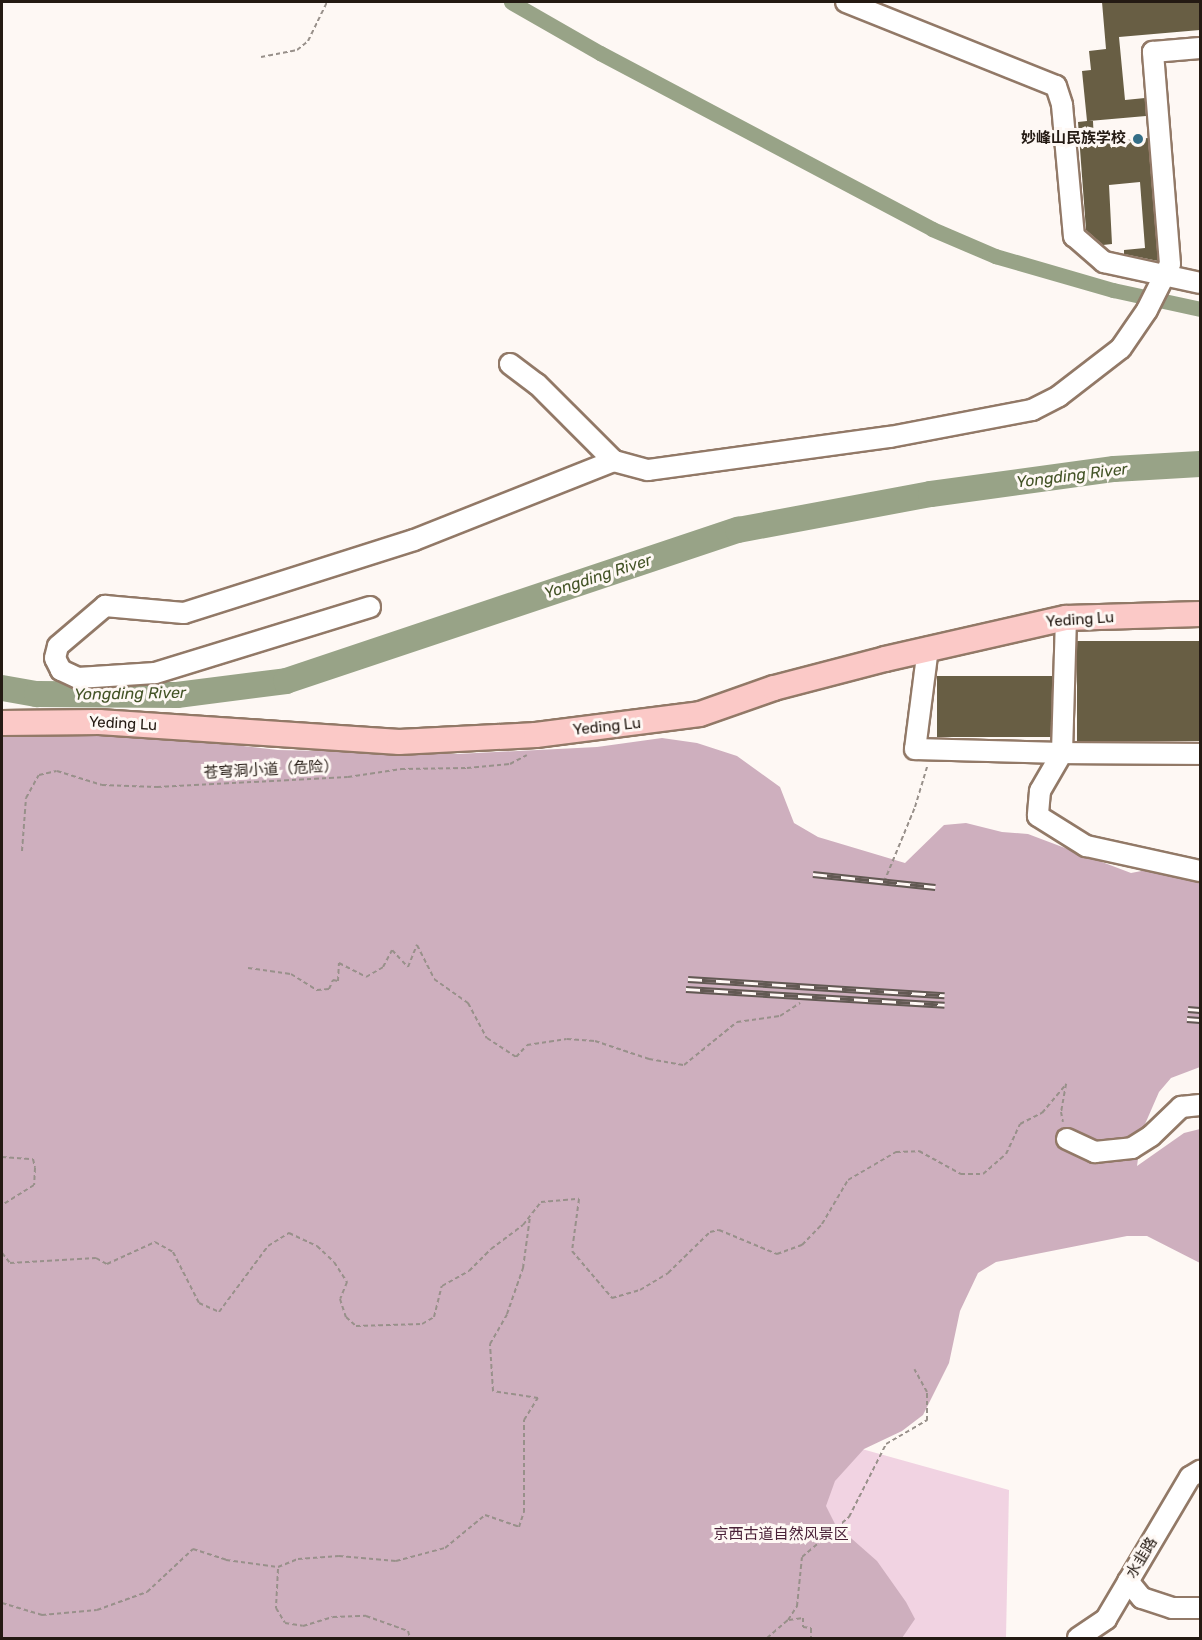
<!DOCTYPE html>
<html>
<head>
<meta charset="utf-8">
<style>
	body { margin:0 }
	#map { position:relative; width:1202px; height:1640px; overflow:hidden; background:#fef8f4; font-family:Rubik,"Noto Sans SC",sans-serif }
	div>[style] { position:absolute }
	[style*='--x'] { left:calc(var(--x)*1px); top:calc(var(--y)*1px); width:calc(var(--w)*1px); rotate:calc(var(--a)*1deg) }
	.green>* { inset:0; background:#f1d3e2 }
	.forest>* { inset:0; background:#ceafbe }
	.canal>* { height:15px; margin:-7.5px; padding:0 7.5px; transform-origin:7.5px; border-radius:7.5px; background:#98a387 }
	.river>* { height:26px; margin:-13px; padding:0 13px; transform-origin:13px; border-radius:13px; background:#98a387 }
	.building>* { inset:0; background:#685e44; transform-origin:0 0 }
	.path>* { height:2px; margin-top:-1px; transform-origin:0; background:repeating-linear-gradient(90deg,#98908a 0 4.5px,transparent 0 7.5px) }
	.roads { filter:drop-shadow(2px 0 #927967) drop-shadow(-2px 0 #927967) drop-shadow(0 2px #927967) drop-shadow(0 -2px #927967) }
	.minor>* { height:20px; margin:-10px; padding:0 10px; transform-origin:10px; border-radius:10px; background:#fff }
	.major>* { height:24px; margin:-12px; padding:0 12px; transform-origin:12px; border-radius:12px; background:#fbc9c7 }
	.rail>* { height:7px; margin-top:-3.5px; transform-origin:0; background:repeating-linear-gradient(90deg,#fef8f4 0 14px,#625953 0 28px); box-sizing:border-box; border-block:2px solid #625953 }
	.dots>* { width:16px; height:16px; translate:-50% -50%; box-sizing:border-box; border:3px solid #fef8f4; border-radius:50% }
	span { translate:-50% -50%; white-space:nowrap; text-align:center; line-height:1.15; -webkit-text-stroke:6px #fef8f4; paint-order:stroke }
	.poi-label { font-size:15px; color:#241a13; font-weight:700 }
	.right { translate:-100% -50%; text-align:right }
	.street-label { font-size:15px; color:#241a13 }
	.park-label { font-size:15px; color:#492037 }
	.water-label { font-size:16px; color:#435326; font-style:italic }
	.frame { position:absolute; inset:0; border:3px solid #241a13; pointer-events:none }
</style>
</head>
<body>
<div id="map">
	<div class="green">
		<div style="clip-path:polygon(765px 1422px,1009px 1490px,1006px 1638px,414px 1638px)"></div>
	</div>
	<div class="forest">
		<div style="clip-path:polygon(77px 735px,176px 738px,278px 750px,457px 754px,597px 747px,662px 738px,697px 743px,737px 756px,780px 787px,794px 823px,818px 837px,905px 863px,944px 825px,966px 823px,1002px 832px,1028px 834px,1131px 873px,1152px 869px,1200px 877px,1200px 1067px,1171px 1078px,1159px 1092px,1142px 1131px,1137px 1166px,1184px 1133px,1200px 1129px,1200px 1263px,1147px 1236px,1127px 1236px,996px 1262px,978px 1273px,960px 1311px,949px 1363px,923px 1415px,902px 1431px,864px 1449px,835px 1481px,826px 1506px,835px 1524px,877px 1561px,906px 1602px,915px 1619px,902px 1638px,2px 1638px,2px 736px)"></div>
	</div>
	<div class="canal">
		<div style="--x:511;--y:2;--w:103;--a:29.8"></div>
		<div style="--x:600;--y:53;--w:376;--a:27.9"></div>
		<div style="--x:932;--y:229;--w:69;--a:23.2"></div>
		<div style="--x:995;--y:256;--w:123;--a:16.1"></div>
		<div style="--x:1113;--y:290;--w:89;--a:12.3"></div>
	</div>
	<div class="river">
		<div style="--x:2;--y:688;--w:36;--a:10"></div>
		<div style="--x:37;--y:694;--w:140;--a:0.4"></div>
		<div style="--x:177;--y:695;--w:110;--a:-7.3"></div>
		<div style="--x:286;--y:681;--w:477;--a:-18.5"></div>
		<div style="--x:738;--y:530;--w:196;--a:-10.6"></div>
		<div style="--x:931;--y:494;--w:185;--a:-7.8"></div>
		<div style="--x:1114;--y:469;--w:86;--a:-3.3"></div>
	</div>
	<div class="building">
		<div style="clip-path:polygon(1102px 2px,1200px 2px,1200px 30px,1119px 37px,1125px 100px,1145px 98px,1146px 116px,1089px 121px,1093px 121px,1094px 143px,1148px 138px,1158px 261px,1124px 254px,1124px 250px,1145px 248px,1140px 182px,1109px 185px,1112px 244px,1103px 245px,1086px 230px,1078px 122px,1087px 121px,1082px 71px,1091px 70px,1089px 51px,1106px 49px)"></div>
		<div style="left:1077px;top:641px;width:123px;height:100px"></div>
		<div style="left:937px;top:676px;width:115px;height:61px"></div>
	</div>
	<div class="path">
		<div style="--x:261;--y:57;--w:37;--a:-11"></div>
		<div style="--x:297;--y:50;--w:14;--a:-39"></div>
		<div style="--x:308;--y:41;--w:43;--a:-64"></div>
		<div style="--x:22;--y:851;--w:53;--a:-85.7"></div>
		<div style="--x:26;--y:798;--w:26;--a:-61"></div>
		<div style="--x:39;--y:775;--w:18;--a:-13"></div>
		<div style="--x:57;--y:771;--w:47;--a:17.3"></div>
		<div style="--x:102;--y:785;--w:55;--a:2.1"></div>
		<div style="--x:157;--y:787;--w:191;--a:-3"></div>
		<div style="--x:348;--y:777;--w:54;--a:-8.6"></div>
		<div style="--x:401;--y:769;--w:66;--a:-0.9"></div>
		<div style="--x:467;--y:768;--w:43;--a:-5.3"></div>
		<div style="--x:510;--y:764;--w:19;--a:-28"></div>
		<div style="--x:884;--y:882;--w:81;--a:-67.5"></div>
		<div style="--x:915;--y:807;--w:42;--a:-73.3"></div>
		<div style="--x:248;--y:968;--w:43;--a:7.9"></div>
		<div style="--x:291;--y:974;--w:31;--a:32"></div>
		<div style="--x:317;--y:990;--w:12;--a:-5"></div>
		<div style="--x:329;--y:989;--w:10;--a:-66"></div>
		<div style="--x:333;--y:980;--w:5;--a:11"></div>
		<div style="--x:338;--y:981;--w:18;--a:-87"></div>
		<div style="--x:339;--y:963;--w:30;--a:27"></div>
		<div style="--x:366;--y:977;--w:20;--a:-30"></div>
		<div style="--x:383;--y:967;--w:19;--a:-62"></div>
		<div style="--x:392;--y:950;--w:23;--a:47"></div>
		<div style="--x:408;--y:967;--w:24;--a:-68"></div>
		<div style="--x:417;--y:945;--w:38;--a:63"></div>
		<div style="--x:434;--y:979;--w:42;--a:35.2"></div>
		<div style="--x:468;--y:1003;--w:40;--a:62"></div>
		<div style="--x:487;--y:1038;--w:35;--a:33"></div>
		<div style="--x:516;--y:1057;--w:16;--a:-47"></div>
		<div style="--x:527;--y:1045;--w:40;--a:-8.5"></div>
		<div style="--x:567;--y:1039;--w:28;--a:4"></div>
		<div style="--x:595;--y:1041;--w:57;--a:18.4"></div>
		<div style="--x:649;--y:1059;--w:36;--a:10"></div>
		<div style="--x:684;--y:1065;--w:68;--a:-39.1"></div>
		<div style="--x:737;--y:1022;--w:43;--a:-7.9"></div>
		<div style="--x:780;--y:1016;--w:24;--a:-33"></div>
		<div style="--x:2;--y:1157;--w:31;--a:4"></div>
		<div style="--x:33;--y:1159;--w:9;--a:77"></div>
		<div style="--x:35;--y:1168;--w:17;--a:93"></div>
		<div style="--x:34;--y:1185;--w:38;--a:148"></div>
		<div style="--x:2;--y:1253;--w:13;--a:51"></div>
		<div style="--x:10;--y:1263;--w:86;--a:-3.3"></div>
		<div style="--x:96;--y:1258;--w:13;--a:29"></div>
		<div style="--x:107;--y:1264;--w:53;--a:-24.6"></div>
		<div style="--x:155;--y:1242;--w:21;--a:29"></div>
		<div style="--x:173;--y:1252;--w:57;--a:63"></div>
		<div style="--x:199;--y:1303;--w:22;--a:24"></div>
		<div style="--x:219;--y:1312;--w:82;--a:-53.4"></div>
		<div style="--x:268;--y:1246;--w:25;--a:-32"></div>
		<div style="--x:289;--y:1233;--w:31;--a:25"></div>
		<div style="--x:317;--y:1246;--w:23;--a:43"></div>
		<div style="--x:334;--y:1262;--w:24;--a:57"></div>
		<div style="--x:347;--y:1282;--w:18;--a:112"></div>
		<div style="--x:340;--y:1299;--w:19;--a:72"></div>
		<div style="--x:346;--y:1317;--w:13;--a:42"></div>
		<div style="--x:356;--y:1326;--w:66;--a:-1.7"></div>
		<div style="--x:422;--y:1324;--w:14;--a:-30"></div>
		<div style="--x:434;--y:1317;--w:32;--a:-76"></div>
		<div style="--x:442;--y:1286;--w:31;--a:-29"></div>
		<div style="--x:469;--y:1271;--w:31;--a:-45"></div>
		<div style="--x:491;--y:1249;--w:40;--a:-37"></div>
		<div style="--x:523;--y:1225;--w:29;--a:-52"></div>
		<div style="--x:541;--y:1202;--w:38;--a:-5"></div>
		<div style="--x:579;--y:1199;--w:52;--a:97.7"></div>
		<div style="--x:572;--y:1251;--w:62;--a:49.6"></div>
		<div style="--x:612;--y:1298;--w:29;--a:-16"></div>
		<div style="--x:640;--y:1290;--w:33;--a:-31"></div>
		<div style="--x:668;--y:1273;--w:59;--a:-44.3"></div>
		<div style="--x:710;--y:1232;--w:9;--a:-13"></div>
		<div style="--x:719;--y:1230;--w:63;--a:22.5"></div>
		<div style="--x:777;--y:1254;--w:27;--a:-20"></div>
		<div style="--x:802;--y:1245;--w:29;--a:-46"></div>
		<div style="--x:822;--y:1224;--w:51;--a:-59.4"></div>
		<div style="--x:848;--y:1180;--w:56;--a:-30.3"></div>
		<div style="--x:896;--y:1152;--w:23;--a:-2"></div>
		<div style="--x:919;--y:1151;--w:48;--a:28.7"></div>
		<div style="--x:961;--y:1174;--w:22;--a:0"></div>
		<div style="--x:983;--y:1174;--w:30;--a:-41"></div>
		<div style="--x:1006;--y:1154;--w:33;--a:-65"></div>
		<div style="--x:1020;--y:1124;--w:25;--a:-27"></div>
		<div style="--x:1042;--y:1113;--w:38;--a:-50"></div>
		<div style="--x:1066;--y:1084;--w:28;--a:100"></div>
		<div style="--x:1061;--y:1112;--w:10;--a:79"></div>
		<div style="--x:278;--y:1569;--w:39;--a:93"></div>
		<div style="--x:276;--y:1608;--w:17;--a:59"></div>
		<div style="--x:285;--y:1623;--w:18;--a:9"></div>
		<div style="--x:303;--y:1626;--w:31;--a:-17"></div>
		<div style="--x:333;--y:1617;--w:33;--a:-2"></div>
		<div style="--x:366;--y:1616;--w:45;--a:19.7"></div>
		<div style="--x:408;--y:1631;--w:7;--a:74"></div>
		<div style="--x:2;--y:1603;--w:42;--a:16.7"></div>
		<div style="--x:42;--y:1615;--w:55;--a:-5.2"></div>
		<div style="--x:97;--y:1610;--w:53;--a:-19.8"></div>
		<div style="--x:147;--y:1592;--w:63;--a:-43.1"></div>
		<div style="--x:193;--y:1549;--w:35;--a:18"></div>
		<div style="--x:226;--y:1560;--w:52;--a:7.7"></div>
		<div style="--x:278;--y:1567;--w:22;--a:-22"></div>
		<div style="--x:298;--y:1559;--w:41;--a:-4.2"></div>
		<div style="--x:339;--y:1556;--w:57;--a:5"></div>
		<div style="--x:396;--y:1561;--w:51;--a:-14.9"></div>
		<div style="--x:445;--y:1548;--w:52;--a:-39.5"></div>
		<div style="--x:485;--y:1515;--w:36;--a:19"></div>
		<div style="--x:519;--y:1527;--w:16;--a:-72"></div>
		<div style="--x:524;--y:1512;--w:92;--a:-90"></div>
		<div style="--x:524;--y:1420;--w:26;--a:-58"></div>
		<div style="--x:538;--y:1398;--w:46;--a:-171.2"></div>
		<div style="--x:493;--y:1391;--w:47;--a:-93.7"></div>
		<div style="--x:490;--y:1344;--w:34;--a:-60"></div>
		<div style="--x:507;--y:1314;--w:49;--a:-70.8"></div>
		<div style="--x:523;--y:1268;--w:51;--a:-82.2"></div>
		<div style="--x:789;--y:1620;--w:14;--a:-8"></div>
		<div style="--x:803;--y:1618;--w:9;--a:90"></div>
		<div style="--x:803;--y:1627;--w:8;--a:7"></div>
		<div style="--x:811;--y:1628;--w:10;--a:90"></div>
		<div style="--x:767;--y:1638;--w:28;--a:-41"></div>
		<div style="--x:788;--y:1620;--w:17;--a:-57"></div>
		<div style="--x:797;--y:1606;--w:49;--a:-84.2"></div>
		<div style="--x:802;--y:1557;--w:62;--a:-40.4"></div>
		<div style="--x:849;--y:1517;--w:82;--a:-63.1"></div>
		<div style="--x:886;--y:1444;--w:48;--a:-30.3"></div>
		<div style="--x:927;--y:1420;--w:28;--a:-90"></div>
		<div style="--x:927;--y:1392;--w:26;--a:-119"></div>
	</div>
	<div class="roads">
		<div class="minor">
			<div style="--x:846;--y:2;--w:226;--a:21.8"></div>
			<div style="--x:1056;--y:86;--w:20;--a:72"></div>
			<div style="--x:1062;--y:105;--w:132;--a:84.8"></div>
			<div style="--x:1074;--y:236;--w:40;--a:41"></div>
			<div style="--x:1104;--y:262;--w:98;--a:12.3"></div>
			<div style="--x:510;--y:364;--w:34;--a:37"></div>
			<div style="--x:537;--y:384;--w:109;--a:45"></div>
			<div style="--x:614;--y:461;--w:35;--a:15"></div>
			<div style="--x:648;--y:470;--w:244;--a:-7.8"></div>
			<div style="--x:890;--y:437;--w:145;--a:-10.8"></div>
			<div style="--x:1032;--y:410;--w:30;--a:-27"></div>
			<div style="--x:1059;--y:396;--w:78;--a:-37.7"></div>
			<div style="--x:1121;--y:348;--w:46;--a:-55.6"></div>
			<div style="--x:1147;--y:310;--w:51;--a:-63.4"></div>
			<div style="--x:1170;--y:264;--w:213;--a:-94.6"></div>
			<div style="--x:1153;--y:52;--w:47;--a:-4.9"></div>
			<div style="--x:370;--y:607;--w:225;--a:162.9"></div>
			<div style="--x:155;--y:673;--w:77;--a:176.3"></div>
			<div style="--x:78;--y:678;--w:19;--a:-155"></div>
			<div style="--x:61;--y:670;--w:13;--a:-117"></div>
			<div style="--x:55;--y:658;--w:12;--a:-76"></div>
			<div style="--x:58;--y:646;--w:62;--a:-40.4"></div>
			<div style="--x:105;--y:606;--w:79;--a:5.1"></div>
			<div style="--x:184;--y:613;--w:241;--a:-17.6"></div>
			<div style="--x:414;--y:540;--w:215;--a:-21.6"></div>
			<div style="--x:1066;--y:618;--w:135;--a:91.7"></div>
			<div style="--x:1062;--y:753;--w:138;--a:0.4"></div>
			<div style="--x:928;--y:648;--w:102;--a:97.3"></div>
			<div style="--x:915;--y:749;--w:147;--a:1.6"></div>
			<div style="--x:1062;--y:753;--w:44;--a:120.1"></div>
			<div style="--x:1040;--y:791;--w:25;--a:95"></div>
			<div style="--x:1038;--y:816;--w:57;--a:32"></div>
			<div style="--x:1086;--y:846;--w:117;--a:12.4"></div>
			<div style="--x:1067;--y:1139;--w:31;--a:25"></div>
			<div style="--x:1095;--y:1152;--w:37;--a:-6"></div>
			<div style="--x:1132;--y:1148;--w:22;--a:-32"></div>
			<div style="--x:1151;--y:1136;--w:42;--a:-44"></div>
			<div style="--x:1181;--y:1107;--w:19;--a:-6"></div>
			<div style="--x:1128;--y:1581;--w:22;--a:51"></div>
			<div style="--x:1142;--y:1598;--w:32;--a:18"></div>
			<div style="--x:1172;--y:1608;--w:28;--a:0"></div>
			<div style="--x:1078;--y:1638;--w:34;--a:-34"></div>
			<div style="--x:1106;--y:1619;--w:165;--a:-59.4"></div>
			<div style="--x:1190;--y:1477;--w:12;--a:-31"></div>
		</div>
		<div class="major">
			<div style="--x:2;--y:723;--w:97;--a:-0.6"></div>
			<div style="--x:99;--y:722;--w:301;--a:3.8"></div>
			<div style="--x:399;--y:742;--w:137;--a:-2.9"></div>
			<div style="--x:536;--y:735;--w:165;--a:-7.3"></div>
			<div style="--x:700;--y:714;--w:78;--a:-19.4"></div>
			<div style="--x:774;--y:688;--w:115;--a:-14.6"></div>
			<div style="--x:885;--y:659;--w:186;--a:-12.8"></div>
			<div style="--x:1066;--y:618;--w:134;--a:-1.7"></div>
		</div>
	</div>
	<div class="rail">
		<div style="--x:813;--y:874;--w:123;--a:6.1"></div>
		<div style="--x:688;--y:979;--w:257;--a:3.6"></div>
		<div style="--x:686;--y:989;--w:259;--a:3.5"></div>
		<div style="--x:1188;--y:1009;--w:12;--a:5"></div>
		<div style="--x:1187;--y:1019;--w:13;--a:4"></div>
	</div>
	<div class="dots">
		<div style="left:1138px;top:139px;background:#346e87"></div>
	</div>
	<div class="poi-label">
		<span class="right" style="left:1126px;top:139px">妙峰山民族学校</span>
	</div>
	<div class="street-label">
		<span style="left:1080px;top:620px;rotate:-4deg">Yeding Lu</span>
		<span style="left:123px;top:724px;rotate:3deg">Yeding Lu</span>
		<span style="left:607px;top:727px;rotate:-6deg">Yeding Lu</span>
		<span style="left:271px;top:770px;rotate:-3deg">苍穹洞小道（危险）</span>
		<span style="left:1142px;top:1558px;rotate:-59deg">水韭路</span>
	</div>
	<div class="park-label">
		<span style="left:781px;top:1535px">京西古道自然风景区</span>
	</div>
	<div class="water-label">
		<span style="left:1072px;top:476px;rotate:-7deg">Yongding River</span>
		<span style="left:598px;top:577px;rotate:-18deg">Yongding River</span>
		<span style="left:130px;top:694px;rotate:-1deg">Yongding River</span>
	</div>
	<div class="frame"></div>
</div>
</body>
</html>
